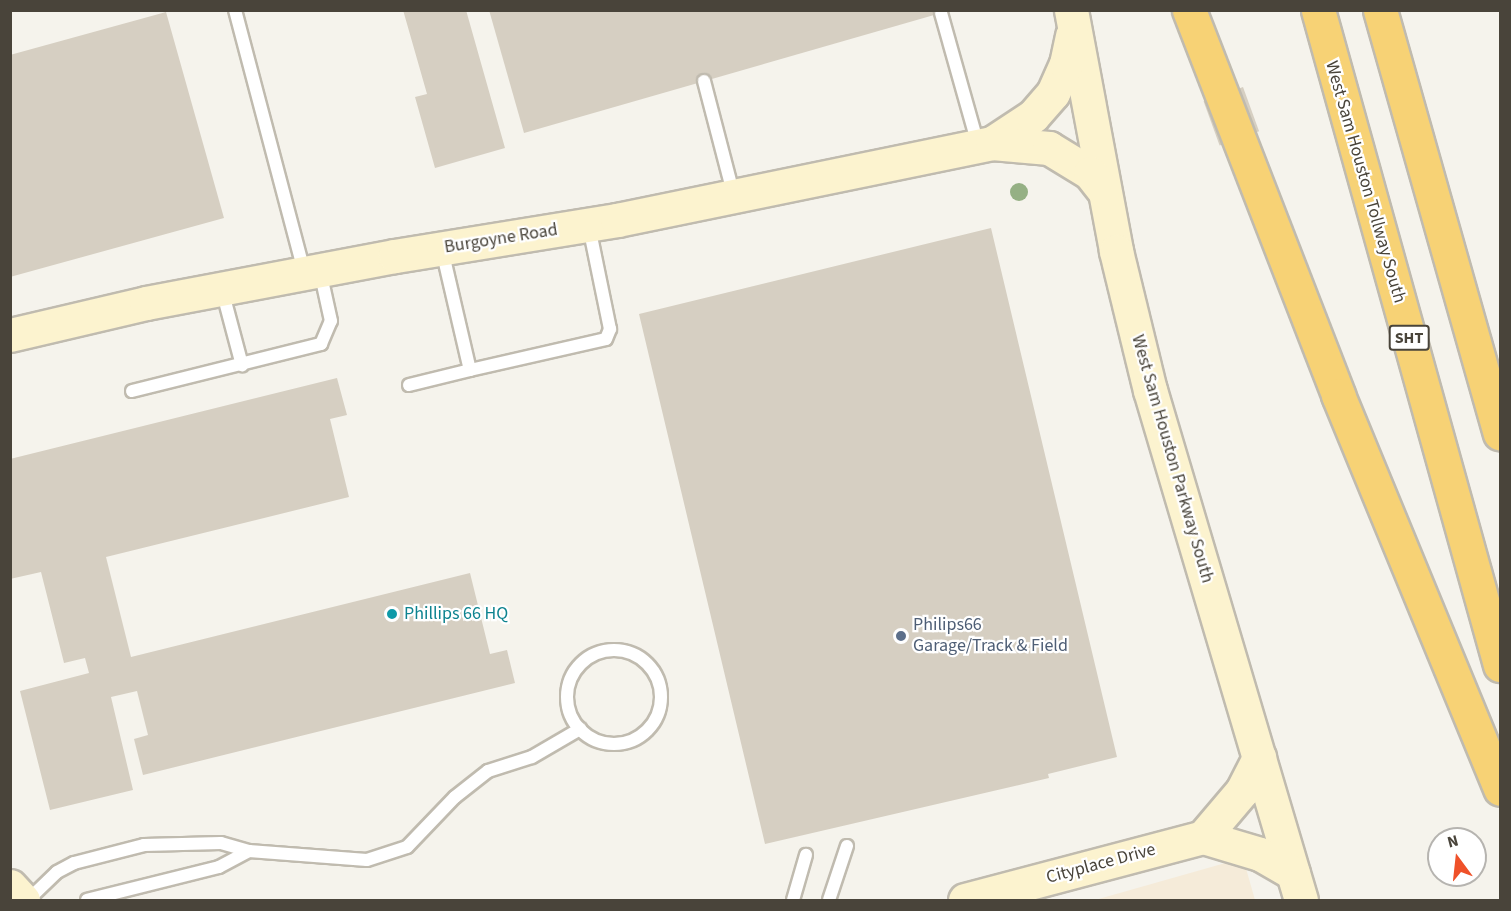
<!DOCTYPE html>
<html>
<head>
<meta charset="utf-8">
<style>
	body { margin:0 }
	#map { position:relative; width:1511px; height:911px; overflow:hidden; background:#f5f3ec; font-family:"Source Sans 3",sans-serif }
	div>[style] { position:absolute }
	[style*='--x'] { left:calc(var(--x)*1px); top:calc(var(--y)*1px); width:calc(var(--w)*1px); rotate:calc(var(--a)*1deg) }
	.commercial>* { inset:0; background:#f5ebd9 }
	.building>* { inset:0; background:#d6cfc2; transform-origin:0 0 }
	.roads { filter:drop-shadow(2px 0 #c0bbaf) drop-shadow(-2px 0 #c0bbaf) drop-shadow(0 2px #c0bbaf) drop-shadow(0 -2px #c0bbaf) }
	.lane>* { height:12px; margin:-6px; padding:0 6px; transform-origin:6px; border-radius:6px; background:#fff }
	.lane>.ring { margin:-6px; padding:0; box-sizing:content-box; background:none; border:12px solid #fff; border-radius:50% }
	.secondary>* { height:33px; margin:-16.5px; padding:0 16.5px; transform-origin:16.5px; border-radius:16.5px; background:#fcf3cf }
	.highway>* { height:33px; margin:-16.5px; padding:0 16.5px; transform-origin:16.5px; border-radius:16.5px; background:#f7d275 }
	.trees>* { width:18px; height:18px; margin:-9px; border-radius:50%; background:#95b084 }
	.dots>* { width:16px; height:16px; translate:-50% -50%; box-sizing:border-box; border:3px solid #fff; border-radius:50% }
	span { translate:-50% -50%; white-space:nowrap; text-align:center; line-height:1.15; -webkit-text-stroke:4.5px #fff; paint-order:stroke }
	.shield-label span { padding:2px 4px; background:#fff; border:2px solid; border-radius:4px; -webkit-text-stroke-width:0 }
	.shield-label { font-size:16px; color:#49443a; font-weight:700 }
	.street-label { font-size:18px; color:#49443a }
	.culture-label { font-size:18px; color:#0d838f }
	.left { translate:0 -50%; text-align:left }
	.service-label { font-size:18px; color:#4e5e75 }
	.frame { position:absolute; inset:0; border:12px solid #49443a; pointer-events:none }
	.north { position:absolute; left:1427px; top:827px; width:60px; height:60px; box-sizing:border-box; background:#fff; border:2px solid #b6b4b0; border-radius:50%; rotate:345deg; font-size:16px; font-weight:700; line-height:24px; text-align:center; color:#49443a }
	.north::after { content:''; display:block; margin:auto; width:21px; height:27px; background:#ef5129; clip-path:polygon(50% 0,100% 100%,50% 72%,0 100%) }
</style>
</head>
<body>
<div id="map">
	<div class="commercial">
		<div style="clip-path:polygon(1243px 858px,1255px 900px,1095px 900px)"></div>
	</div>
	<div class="building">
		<div style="clip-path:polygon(403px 10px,466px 10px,505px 148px,435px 168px,415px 97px,427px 94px)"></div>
		<div style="clip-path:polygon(489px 10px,948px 10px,948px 11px,524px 133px)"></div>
		<div style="clip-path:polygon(166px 12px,224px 218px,10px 277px,10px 55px)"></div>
		<div style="left:1243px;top:87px;width:47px;height:42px;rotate:70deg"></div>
		<div style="clip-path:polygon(991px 228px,1117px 757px,1048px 774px,1049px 778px,765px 844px,639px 314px)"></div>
		<div style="clip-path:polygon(337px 378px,347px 415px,330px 419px,349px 497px,106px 557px,131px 657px,470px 573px,490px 654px,507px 650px,515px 683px,143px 775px,134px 739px,148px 735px,137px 691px,111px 697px,133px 790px,50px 810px,20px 691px,89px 673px,85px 658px,64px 663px,41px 572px,10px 579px,10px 459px)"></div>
	</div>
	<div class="roads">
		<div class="lane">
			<div style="--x:235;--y:10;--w:271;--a:75.2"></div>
			<div style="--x:941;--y:13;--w:137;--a:74.3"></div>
			<div style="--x:704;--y:81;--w:119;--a:75.4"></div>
			<div style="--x:442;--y:250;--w:123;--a:76.9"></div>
			<div style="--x:470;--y:370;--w:139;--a:-12.8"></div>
			<div style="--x:606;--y:339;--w:11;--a:-68"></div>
			<div style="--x:610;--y:329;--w:104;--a:-101.6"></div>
			<div style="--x:222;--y:290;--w:78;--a:75.1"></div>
			<div style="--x:409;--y:385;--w:63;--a:-13.8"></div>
			<div style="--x:132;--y:391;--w:195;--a:-14"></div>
			<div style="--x:321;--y:344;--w:25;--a:-67"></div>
			<div style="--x:331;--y:321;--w:51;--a:-102.4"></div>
			<div class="ring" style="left:567px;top:650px;width:82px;height:82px"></div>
			<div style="--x:249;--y:851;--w:118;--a:4.4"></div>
			<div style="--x:367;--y:860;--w:42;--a:-18"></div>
			<div style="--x:407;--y:847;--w:69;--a:-46.2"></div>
			<div style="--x:455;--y:797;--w:42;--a:-38.2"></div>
			<div style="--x:488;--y:771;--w:46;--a:-17.7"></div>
			<div style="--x:532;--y:757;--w:56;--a:-30.3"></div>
			<div style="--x:28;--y:900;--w:40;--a:-44"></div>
			<div style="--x:57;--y:872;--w:19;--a:-28"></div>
			<div style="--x:74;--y:863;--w:72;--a:-14.4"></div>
			<div style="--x:144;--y:845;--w:77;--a:-1.5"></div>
			<div style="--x:221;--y:843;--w:29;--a:16"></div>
			<div style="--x:249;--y:851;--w:34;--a:152"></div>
			<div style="--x:219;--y:867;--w:136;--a:166"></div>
			<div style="--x:793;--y:900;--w:47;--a:-73.9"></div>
			<div style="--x:829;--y:900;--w:57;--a:-71.6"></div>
		</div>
		<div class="secondary">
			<div style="--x:1071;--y:10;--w:245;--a:79.4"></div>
			<div style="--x:1116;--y:251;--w:143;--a:76.3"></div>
			<div style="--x:1150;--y:390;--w:532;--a:73.51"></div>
			<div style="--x:992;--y:143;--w:49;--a:-33.4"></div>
			<div style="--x:1033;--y:116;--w:30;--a:-49"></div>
			<div style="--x:1053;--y:93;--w:32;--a:-66"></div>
			<div style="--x:1066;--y:64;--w:29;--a:-78"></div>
			<div style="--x:10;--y:335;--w:140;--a:-13.2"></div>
			<div style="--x:146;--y:303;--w:253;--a:-10.7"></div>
			<div style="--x:395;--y:256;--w:225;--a:-9.2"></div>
			<div style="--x:617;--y:220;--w:383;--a:-11.6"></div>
			<div style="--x:992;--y:143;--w:57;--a:5"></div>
			<div style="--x:1049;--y:148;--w:48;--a:31.4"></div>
			<div style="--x:1090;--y:173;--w:23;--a:52"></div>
			<div style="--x:1203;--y:837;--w:60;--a:-49.7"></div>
			<div style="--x:1242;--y:791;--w:38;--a:-63"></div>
			<div style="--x:10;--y:886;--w:19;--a:47"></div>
			<div style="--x:965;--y:900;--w:246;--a:-14.8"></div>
			<div style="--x:1203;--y:837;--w:59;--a:16.6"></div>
			<div style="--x:1260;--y:854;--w:38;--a:30"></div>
		</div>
		<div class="highway">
			<div style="--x:1189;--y:10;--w:413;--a:68.8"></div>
			<div style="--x:1338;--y:395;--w:426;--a:67.6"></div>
			<div style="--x:1318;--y:10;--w:680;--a:74.47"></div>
			<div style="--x:1380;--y:10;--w:440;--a:74.2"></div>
		</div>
	</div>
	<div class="trees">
		<div style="left:1019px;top:192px"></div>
	</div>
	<div class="dots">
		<div style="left:392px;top:614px;background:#0f9aa8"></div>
		<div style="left:901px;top:636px;background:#5c6f8a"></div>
	</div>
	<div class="shield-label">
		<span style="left:1409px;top:338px">SHT</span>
	</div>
	<div class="street-label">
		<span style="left:1365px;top:182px;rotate:74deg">West Sam Houston Tollway South</span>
		<span style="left:501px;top:239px;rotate:-9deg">Burgoyne Road</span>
		<span style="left:1172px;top:459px;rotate:74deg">West Sam Houston Parkway South</span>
		<span style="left:1101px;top:864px;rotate:-15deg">Cityplace Drive</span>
	</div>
	<div class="culture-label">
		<span class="left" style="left:404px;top:614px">Phillips 66 HQ</span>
	</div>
	<div class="service-label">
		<span class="left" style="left:913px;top:636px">Philips66<br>Garage/Track &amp; Field</span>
	</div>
	<div class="frame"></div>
	<div class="north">N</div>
</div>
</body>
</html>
